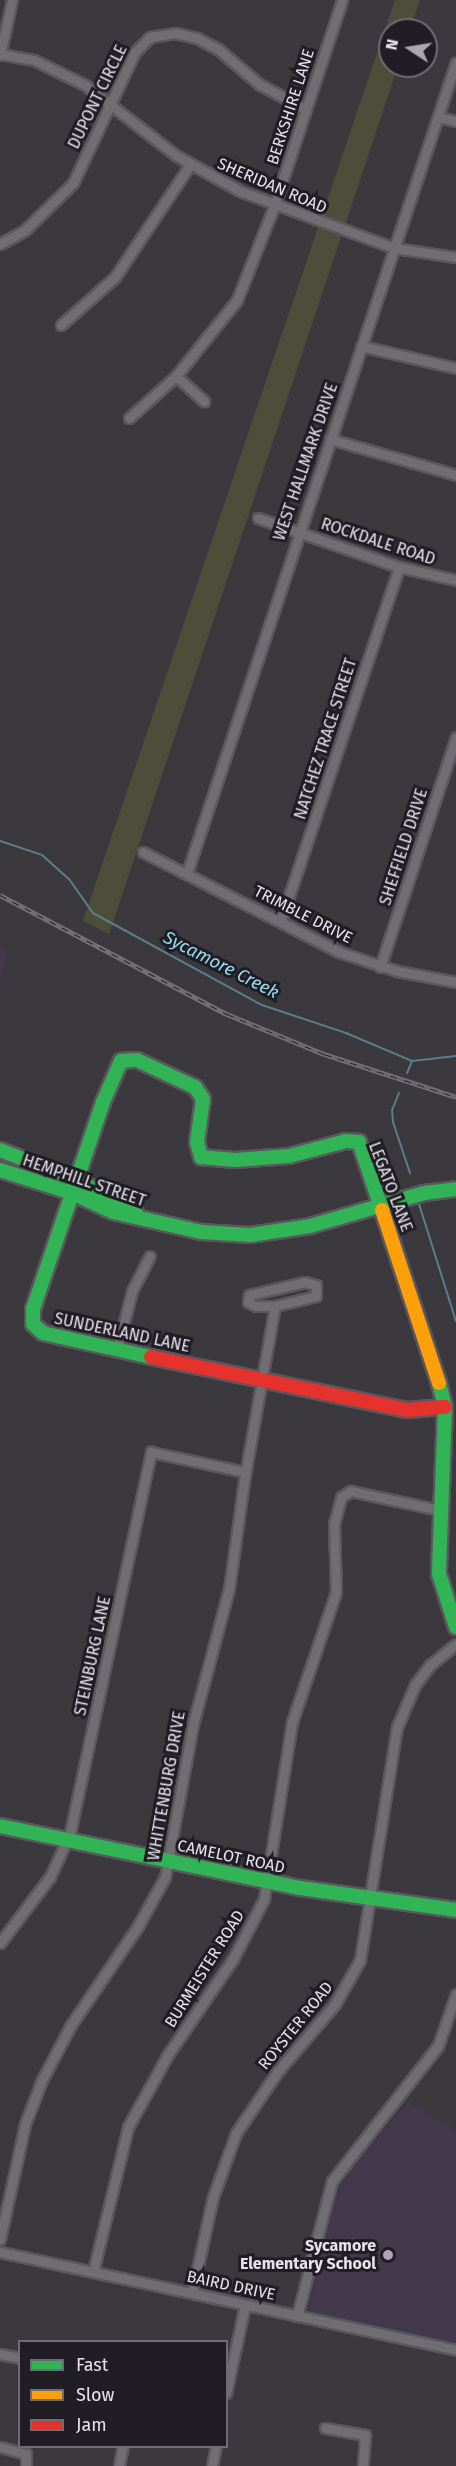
<!DOCTYPE html>
<html>
<head>
<meta charset="utf-8">
<style>
	body { margin:0 }
	#map { position:relative; width:456px; height:2466px; overflow:hidden; background:#3b383e; font-family:"Fira Sans",sans-serif }
	div>[style] { position:absolute }
	[style*='--x'] { left:calc(var(--x)*1px); top:calc(var(--y)*1px); width:calc(var(--w)*1px); rotate:calc(var(--a)*1deg) }
	.built>* { inset:0; background:#42394c }
	.green>* { inset:0; background:#4d4e39 }
	.stream>* { height:2px; margin:-1px; padding:0 1px; transform-origin:1px; border-radius:1px; background:#5a7e8a }
	.roads { filter:drop-shadow(2px 0 #5a575d) drop-shadow(-2px 0 #5a575d) drop-shadow(0 2px #5a575d) drop-shadow(0 -2px #5a575d) }
	.street>* { height:9px; margin:-4.5px; padding:0 4.5px; transform-origin:4.5px; border-radius:4.5px; background:#706d73 }
	.fast>* { height:14px; margin:-7px; padding:0 7px; transform-origin:7px; border-radius:7px; background:#30b455 }
	.slow>* { height:14px; margin:-7px; padding:0 7px; transform-origin:7px; border-radius:7px; background:#ff9f0a }
	.jam>* { height:14px; margin:-7px; padding:0 7px; transform-origin:7px; border-radius:7px; background:#e5322d }
	.rail>* { height:4.5px; margin-top:-2.25px; transform-origin:0; background:repeating-linear-gradient(90deg,#201d24 0 7px,#726f74 0 14px); box-sizing:border-box; border-block:2px solid #726f74 }
	.dots>* { width:16px; height:16px; translate:-50% -50%; box-sizing:border-box; border:3px solid #201d24; border-radius:50% }
	span { translate:-50% -50%; white-space:nowrap; text-align:center; line-height:1.15; -webkit-text-stroke:6px #201d24; paint-order:stroke }
	.street-label { font-size:16px; color:#e7e2ec }
	.poi-label { font-size:16px; color:#e7e2ec; font-weight:700 }
	.right { translate:-100% -50%; text-align:right }
	.water-label { font-size:18px; color:#93dbf1; font-style:italic }
	.legend { position:absolute; left:18px; top:2340px; width:210px; height:108px; box-sizing:border-box; background:#201d24; border:2px solid #706c74; margin:0; padding:8px 10px; list-style:none; font-size:18px; color:#e7e2ec }
	.legend li { display:flex; align-items:center; gap:12px; height:30px }
	.legend b { width:30px; border:2px solid #706c74 }
	.north { position:absolute; left:378px; top:18px; width:60px; height:60px; box-sizing:border-box; background:#201d24; border:2px solid #706c74; border-radius:50%; rotate:282deg; font-size:16px; font-weight:700; line-height:24px; text-align:center; color:#e7e2ec }
	.north::after { content:''; display:block; margin:auto; width:21px; height:27px; background:#aba6af; clip-path:polygon(50% 0,100% 100%,50% 72%,0 100%) }
</style>
</head>
<body>
<div id="map">
	<div class="built">
		<div style="clip-path:polygon(0 941px,6px 958px,0 982px)"></div>
		<div style="clip-path:polygon(408px 2102px,456px 2130px,456px 2343px,308px 2312px,334px 2198px,352px 2167px)"></div>
	</div>
	<div class="green">
		<div style="clip-path:polygon(395px 0,420px 0,410px 30px,390px 30px,390px 66px,398px 66px,109px 934px,83px 921px)"></div>
	</div>
	<div class="stream">
		<div style="--x:0;--y:841;--w:44;--a:18.4"></div>
		<div style="--x:42;--y:855;--w:36;--a:42"></div>
		<div style="--x:69;--y:879;--w:42;--a:54.8"></div>
		<div style="--x:93;--y:913;--w:192;--a:28.6"></div>
		<div style="--x:262;--y:1005;--w:89;--a:18.4"></div>
		<div style="--x:346;--y:1033;--w:72;--a:23"></div>
		<div style="--x:412;--y:1061;--w:44;--a:-6.5"></div>
		<div style="--x:407;--y:1073;--w:13;--a:-67"></div>
		<div style="--x:399;--y:1093;--w:18;--a:112"></div>
		<div style="--x:392;--y:1110;--w:12;--a:85"></div>
		<div style="--x:393;--y:1122;--w:54;--a:71.6"></div>
		<div style="--x:419;--y:1204;--w:123;--a:72.5"></div>
	</div>
	<div class="roads">
		<div class="street">
			<div style="--x:0;--y:54;--w:35;--a:10"></div>
			<div style="--x:34;--y:60;--w:57;--a:26.1"></div>
			<div style="--x:85;--y:85;--w:116;--a:37.7"></div>
			<div style="--x:177;--y:156;--w:72;--a:29.1"></div>
			<div style="--x:240;--y:191;--w:164;--a:20.3"></div>
			<div style="--x:394;--y:248;--w:63;--a:8.3"></div>
			<div style="--x:0;--y:55;--w:56;--a:-77.7"></div>
			<div style="--x:438;--y:117;--w:18;--a:13"></div>
			<div style="--x:0;--y:244;--w:29;--a:-29"></div>
			<div style="--x:25;--y:230;--w:67;--a:-44.4"></div>
			<div style="--x:73;--y:183;--w:145;--a:-64.7"></div>
			<div style="--x:135;--y:52;--w:21;--a:-45"></div>
			<div style="--x:150;--y:37;--w:25;--a:-9"></div>
			<div style="--x:175;--y:33;--w:23;--a:13"></div>
			<div style="--x:197;--y:38;--w:24;--a:28"></div>
			<div style="--x:218;--y:49;--w:54;--a:40.5"></div>
			<div style="--x:259;--y:84;--w:52;--a:28.5"></div>
			<div style="--x:61;--y:325;--w:72;--a:-41.6"></div>
			<div style="--x:115;--y:277;--w:135;--a:-56.2"></div>
			<div style="--x:361;--y:346;--w:98;--a:13"></div>
			<div style="--x:176;--y:376;--w:38;--a:42"></div>
			<div style="--x:129;--y:418;--w:63;--a:-41.8"></div>
			<div style="--x:176;--y:376;--w:97;--a:-51.2"></div>
			<div style="--x:237;--y:300;--w:101;--a:-68.5"></div>
			<div style="--x:274;--y:206;--w:217;--a:-71.7"></div>
			<div style="--x:330;--y:439;--w:131;--a:15.9"></div>
			<div style="--x:258;--y:518;--w:149;--a:19.2"></div>
			<div style="--x:399;--y:567;--w:58;--a:12.8"></div>
			<div style="--x:143;--y:852;--w:220;--a:27"></div>
			<div style="--x:339;--y:952;--w:61;--a:18.1"></div>
			<div style="--x:397;--y:971;--w:60;--a:10.6"></div>
			<div style="--x:187;--y:873;--w:854;--a:-71.65"></div>
			<div style="--x:281;--y:920;--w:372;--a:-71.5"></div>
			<div style="--x:380;--y:967;--w:242;--a:-71.7"></div>
			<div style="--x:117;--y:1350;--w:61;--a:-75.7"></div>
			<div style="--x:132;--y:1291;--w:39;--a:-63"></div>
			<div style="--x:0;--y:1943;--w:83;--a:-52.9"></div>
			<div style="--x:50;--y:1877;--w:48;--a:-65.6"></div>
			<div style="--x:70;--y:1833;--w:390;--a:-78"></div>
			<div style="--x:151;--y:1452;--w:96;--a:12"></div>
			<div style="--x:0;--y:2239;--w:118;--a:-77.7"></div>
			<div style="--x:25;--y:2124;--w:47;--a:-68.9"></div>
			<div style="--x:42;--y:2080;--w:62;--a:-62.2"></div>
			<div style="--x:71;--y:2025;--w:120;--a:-55.9"></div>
			<div style="--x:138;--y:1926;--w:56;--a:-61.1"></div>
			<div style="--x:165;--y:1877;--w:156;--a:-79.6"></div>
			<div style="--x:193;--y:1724;--w:140;--a:-75.1"></div>
			<div style="--x:229;--y:1589;--w:109;--a:-82.1"></div>
			<div style="--x:244;--y:1481;--w:178;--a:-80"></div>
			<div style="--x:275;--y:1306;--w:42;--a:-13.7"></div>
			<div style="--x:316;--y:1296;--w:11;--a:-90"></div>
			<div style="--x:316;--y:1285;--w:11;--a:-165"></div>
			<div style="--x:305;--y:1282;--w:57;--a:166.9"></div>
			<div style="--x:249;--y:1295;--w:7;--a:98"></div>
			<div style="--x:248;--y:1302;--w:9;--a:27"></div>
			<div style="--x:256;--y:1306;--w:19;--a:0"></div>
			<div style="--x:0;--y:2252;--w:466;--a:12.1"></div>
			<div style="--x:93;--y:2272;--w:149;--a:-76.4"></div>
			<div style="--x:128;--y:2127;--w:81;--a:-61.2"></div>
			<div style="--x:167;--y:2056;--w:117;--a:-55.8"></div>
			<div style="--x:233;--y:1959;--w:68;--a:-62.7"></div>
			<div style="--x:264;--y:1899;--w:179;--a:-81"></div>
			<div style="--x:292;--y:1722;--w:137;--a:-71.3"></div>
			<div style="--x:336;--y:1592;--w:68;--a:-91.7"></div>
			<div style="--x:334;--y:1524;--w:28;--a:-75"></div>
			<div style="--x:341;--y:1497;--w:12;--a:-31"></div>
			<div style="--x:351;--y:1491;--w:91;--a:12.1"></div>
			<div style="--x:192;--y:2293;--w:98;--a:-77.7"></div>
			<div style="--x:213;--y:2197;--w:68;--a:-70.2"></div>
			<div style="--x:236;--y:2133;--w:75;--a:-55.9"></div>
			<div style="--x:278;--y:2071;--w:88;--a:-49.6"></div>
			<div style="--x:335;--y:2004;--w:51;--a:-60.4"></div>
			<div style="--x:360;--y:1960;--w:236;--a:-81"></div>
			<div style="--x:397;--y:1727;--w:46;--a:-66.8"></div>
			<div style="--x:415;--y:1685;--w:25;--a:-53"></div>
			<div style="--x:430;--y:1665;--w:33;--a:-39"></div>
			<div style="--x:297;--y:2316;--w:139;--a:-75.5"></div>
			<div style="--x:332;--y:2181;--w:172;--a:-51.9"></div>
			<div style="--x:438;--y:2046;--w:55;--a:-70.9"></div>
			<div style="--x:0;--y:2354;--w:20;--a:11"></div>
			<div style="--x:226;--y:2393;--w:90;--a:-77.8"></div>
			<div style="--x:325;--y:2428;--w:41;--a:9.9"></div>
			<div style="--x:365;--y:2435;--w:31;--a:94"></div>
			<div style="--x:0;--y:2447;--w:27;--a:15"></div>
			<div style="--x:26;--y:2454;--w:12;--a:90"></div>
			<div style="--x:119;--y:2466;--w:20;--a:-79"></div>
			<div style="--x:212;--y:2466;--w:20;--a:-79"></div>
		</div>
		<div class="fast">
			<div style="--x:0;--y:1150;--w:83;--a:21.3"></div>
			<div style="--x:77;--y:1180;--w:67;--a:28.5"></div>
			<div style="--x:0;--y:1170;--w:76;--a:17.7"></div>
			<div style="--x:72;--y:1193;--w:45;--a:24.9"></div>
			<div style="--x:113;--y:1212;--w:90;--a:12.8"></div>
			<div style="--x:201;--y:1232;--w:49;--a:3.5"></div>
			<div style="--x:250;--y:1235;--w:61;--a:-8.5"></div>
			<div style="--x:310;--y:1226;--w:119;--a:-16.1"></div>
			<div style="--x:424;--y:1193;--w:32;--a:-7"></div>
			<div style="--x:151;--y:1357;--w:111;--a:-167.5"></div>
			<div style="--x:43;--y:1333;--w:13;--a:-138"></div>
			<div style="--x:33;--y:1324;--w:15;--a:-90"></div>
			<div style="--x:33;--y:1309;--w:219;--a:-71.3"></div>
			<div style="--x:103;--y:1102;--w:45;--a:-66.3"></div>
			<div style="--x:121;--y:1061;--w:16;--a:-4"></div>
			<div style="--x:137;--y:1060;--w:64;--a:25"></div>
			<div style="--x:195;--y:1087;--w:14;--a:56"></div>
			<div style="--x:203;--y:1099;--w:43;--a:97.9"></div>
			<div style="--x:197;--y:1142;--w:16;--a:75"></div>
			<div style="--x:201;--y:1157;--w:34;--a:5"></div>
			<div style="--x:235;--y:1160;--w:54;--a:-4.2"></div>
			<div style="--x:289;--y:1156;--w:59;--a:-14.7"></div>
			<div style="--x:346;--y:1141;--w:13;--a:4"></div>
			<div style="--x:359;--y:1142;--w:72;--a:71.3"></div>
			<div style="--x:439;--y:1383;--w:25;--a:76"></div>
			<div style="--x:445;--y:1407;--w:167;--a:92.1"></div>
			<div style="--x:439;--y:1574;--w:56;--a:72.2"></div>
			<div style="--x:0;--y:1826;--w:306;--a:11.7"></div>
			<div style="--x:300;--y:1888;--w:158;--a:8"></div>
		</div>
		<div class="slow">
			<div style="--x:382;--y:1210;--w:182;--a:71.8"></div>
		</div>
		<div class="jam">
			<div style="--x:151;--y:1357;--w:262;--a:11.7"></div>
			<div style="--x:408;--y:1410;--w:37;--a:-5"></div>
		</div>
	</div>
	<div class="rail">
		<div style="--x:0;--y:895;--w:256;--a:27.7"></div>
		<div style="--x:227;--y:1014;--w:105;--a:22.4"></div>
		<div style="--x:324;--y:1054;--w:139;--a:18"></div>
	</div>
	<div class="dots">
		<div style="left:388px;top:2255px;background:#aba6af"></div>
	</div>
	<div class="street-label">
		<span style="left:98px;top:97px;rotate:-64deg">DUPONT CIRCLE</span>
		<span style="left:291px;top:107px;rotate:-72deg">BERKSHIRE LANE</span>
		<span style="left:272px;top:186px;rotate:23deg">SHERIDAN ROAD</span>
		<span style="left:306px;top:462px;rotate:-71deg">WEST HALLMARK DRIVE</span>
		<span style="left:378px;top:542px;rotate:18deg">ROCKDALE ROAD</span>
		<span style="left:326px;top:739px;rotate:-72deg">NATCHEZ TRACE STREET</span>
		<span style="left:404px;top:847px;rotate:-72deg">SHEFFIELD DRIVE</span>
		<span style="left:303px;top:915px;rotate:27deg">TRIMBLE DRIVE</span>
		<span style="left:84px;top:1181px;rotate:19deg">HEMPHILL STREET</span>
		<span style="left:390px;top:1187px;rotate:69deg">LEGATO LANE</span>
		<span style="left:122px;top:1333px;rotate:12deg">SUNDERLAND LANE</span>
		<span style="left:93px;top:1656px;rotate:-78deg">STEINBURG LANE</span>
		<span style="left:167px;top:1786px;rotate:-80deg">WHITTENBURG DRIVE</span>
		<span style="left:231px;top:1857px;rotate:12deg">CAMELOT ROAD</span>
		<span style="left:205px;top:1969px;rotate:-58deg">BURMEISTER ROAD</span>
		<span style="left:296px;top:2026px;rotate:-51deg">ROYSTER ROAD</span>
		<span style="left:231px;top:2286px;rotate:12deg">BAIRD DRIVE</span>
	</div>
	<div class="poi-label">
		<span class="right" style="left:376px;top:2255px">Sycamore<br>Elementary School</span>
	</div>
	<div class="water-label">
		<span style="left:221px;top:965px;rotate:27deg">Sycamore Creek</span>
	</div>
	<ul class="legend">
	<li><b style="height:8px;background:#30b455"></b>Fast</li>
	<li><b style="height:8px;background:#ff9f0a"></b>Slow</li>
	<li><b style="height:8px;background:#e5322d"></b>Jam</li>
	</ul>
	<div class="north">N</div>
</div>
</body>
</html>
